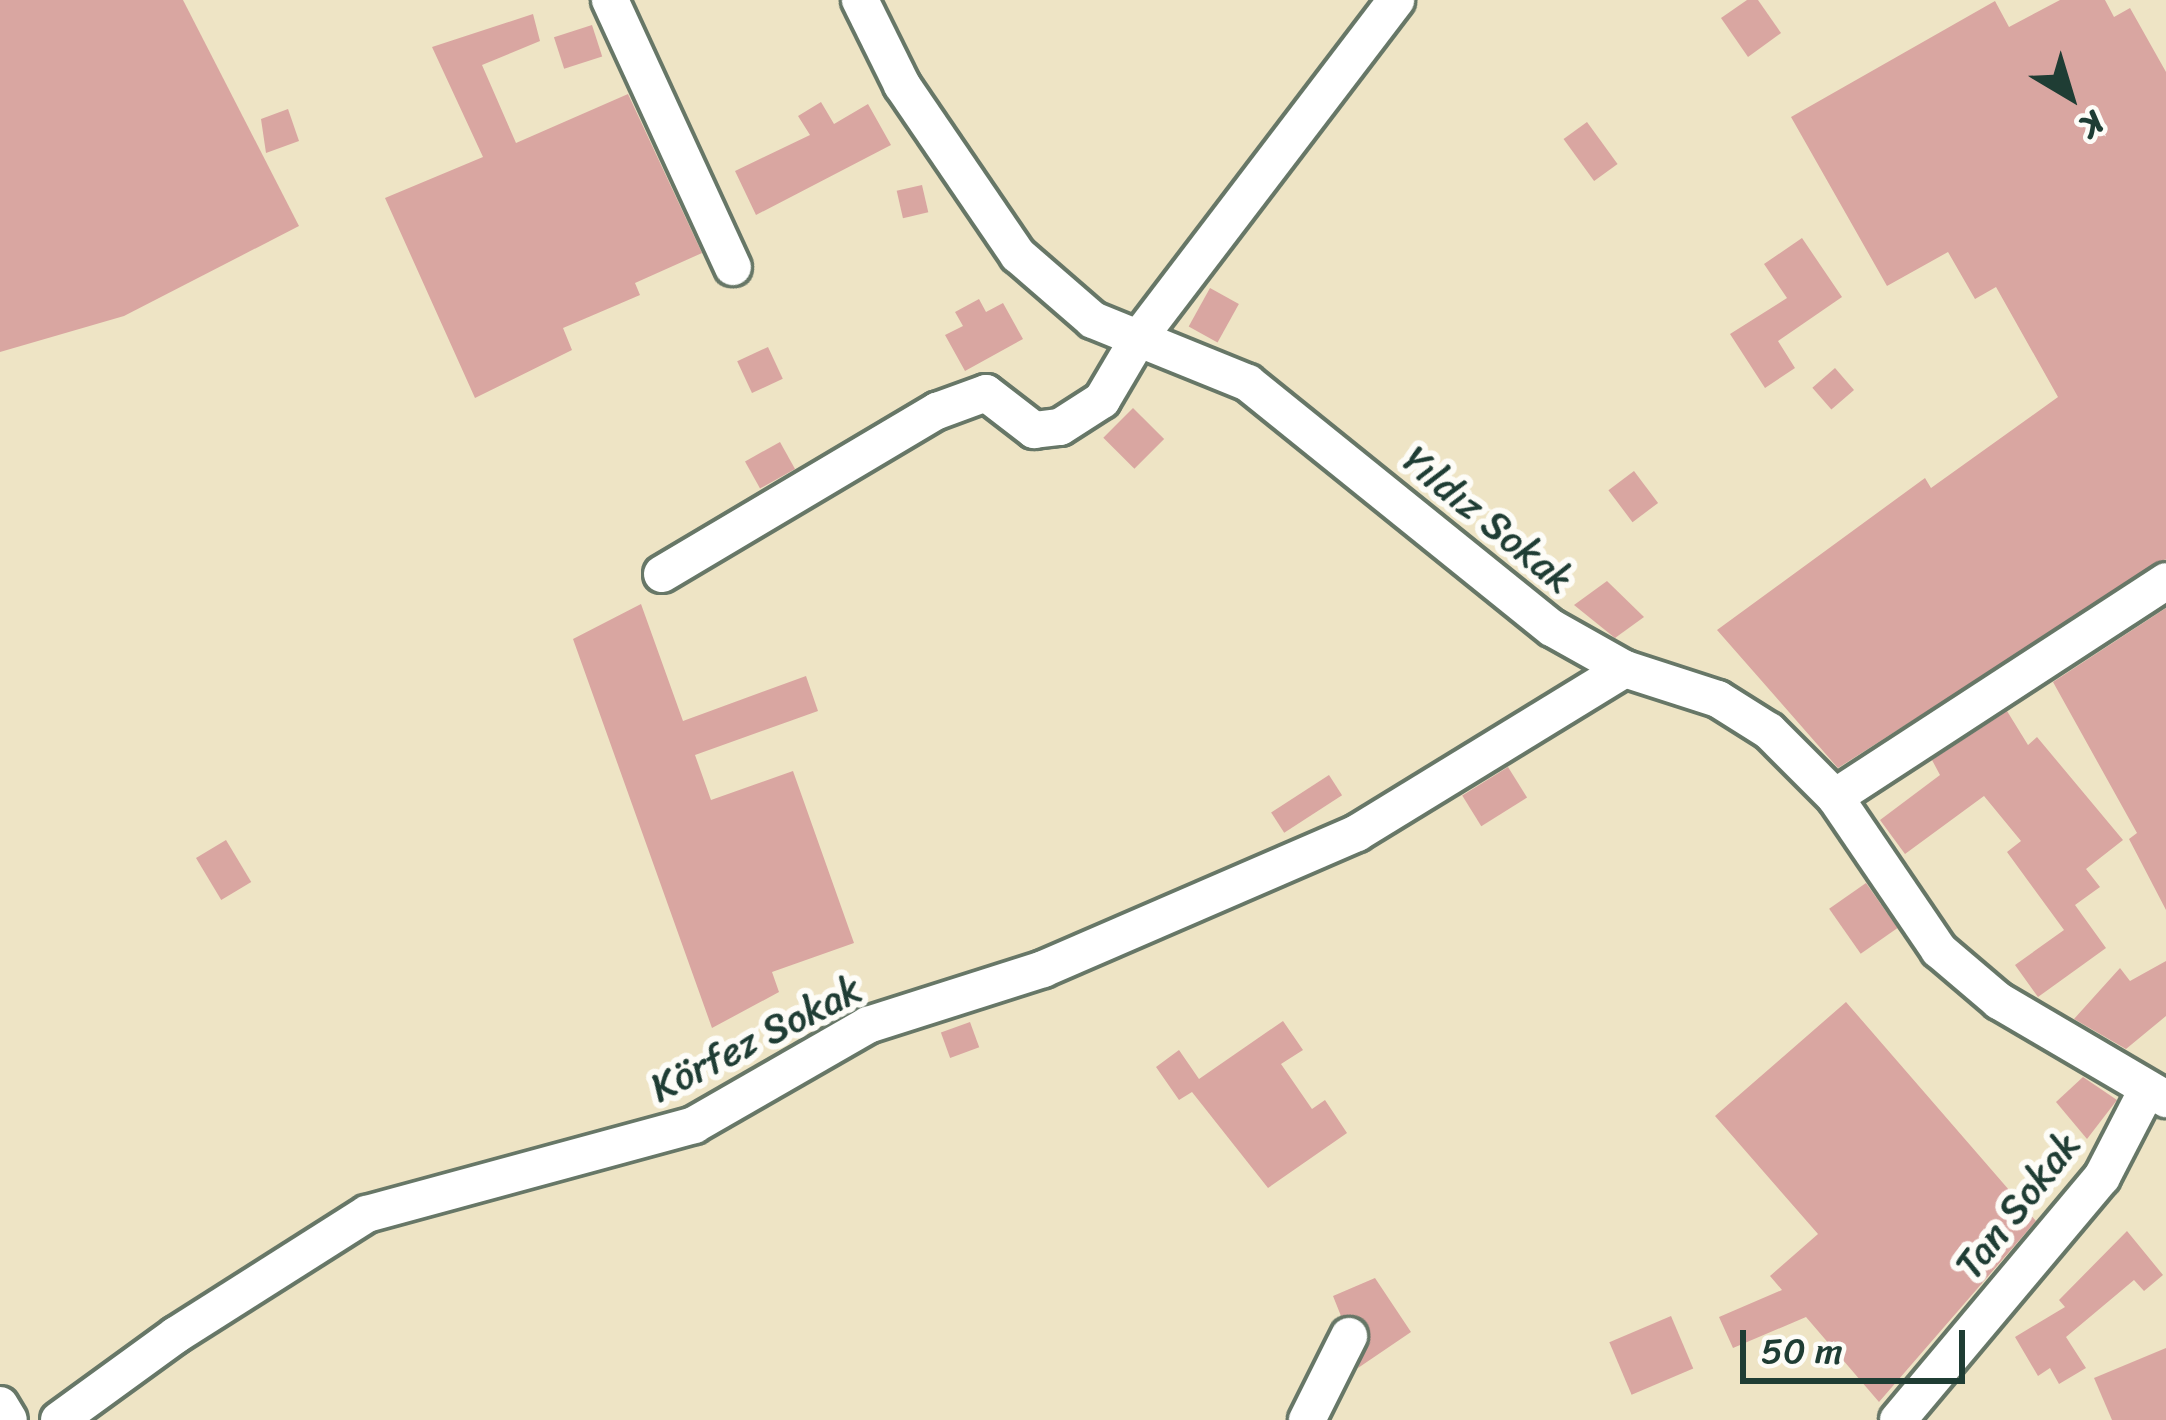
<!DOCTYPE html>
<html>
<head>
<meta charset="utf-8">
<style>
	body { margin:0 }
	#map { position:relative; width:2166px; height:1420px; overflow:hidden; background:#eee4c5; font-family:Sriracha,sans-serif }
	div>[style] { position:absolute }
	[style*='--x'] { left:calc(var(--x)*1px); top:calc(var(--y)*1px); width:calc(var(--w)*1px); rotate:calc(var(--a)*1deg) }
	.building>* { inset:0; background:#d9a6a1; transform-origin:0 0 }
	.roads { filter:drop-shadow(3px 0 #677767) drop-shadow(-3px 0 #677767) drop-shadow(0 3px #677767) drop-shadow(0 -3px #677767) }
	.minor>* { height:36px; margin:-18px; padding:0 18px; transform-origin:18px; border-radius:18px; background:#fff }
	span { translate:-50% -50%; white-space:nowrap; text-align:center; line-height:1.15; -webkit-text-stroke:12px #fdfcf7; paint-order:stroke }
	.street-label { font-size:39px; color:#1f3d34 }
	.north { position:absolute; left:2010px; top:36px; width:120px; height:120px; -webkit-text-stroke:9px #fdfcf7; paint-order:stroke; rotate:142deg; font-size:33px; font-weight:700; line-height:48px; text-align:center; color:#1f3d34 }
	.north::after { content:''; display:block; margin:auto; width:42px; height:54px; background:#1f3d34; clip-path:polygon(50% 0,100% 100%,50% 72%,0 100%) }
	.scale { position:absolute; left:1740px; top:1330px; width:225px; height:54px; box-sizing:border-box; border:6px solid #1f3d34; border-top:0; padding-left:15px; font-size:36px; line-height:42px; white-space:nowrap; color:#1f3d34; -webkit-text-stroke:9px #fdfcf7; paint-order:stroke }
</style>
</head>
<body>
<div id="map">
	<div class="building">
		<div style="clip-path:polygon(0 0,183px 0,299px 226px,124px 316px,0 352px)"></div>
		<div style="clip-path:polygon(1747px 0,1758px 0,1781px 33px,1748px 57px,1721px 18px)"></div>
		<div style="clip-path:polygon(2060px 0,2105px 0,2114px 17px,2130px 8px,2166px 72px,2166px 559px,1838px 768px,1717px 630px,1925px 478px,1931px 488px,2058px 397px,1996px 287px,1975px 299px,1948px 252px,1887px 286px,1791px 117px,1995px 1px,2009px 27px)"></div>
		<div style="clip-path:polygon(533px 14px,540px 41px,482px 65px,516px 143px,628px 94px,702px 253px,635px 283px,640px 295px,563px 328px,572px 350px,475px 398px,385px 198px,483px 157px,432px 47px)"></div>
		<div style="left:592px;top:25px;width:33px;height:40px;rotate:72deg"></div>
		<div style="clip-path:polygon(821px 102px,834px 124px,868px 104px,891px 145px,756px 215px,735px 171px,810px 135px,798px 116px)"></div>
		<div style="clip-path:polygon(288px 109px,299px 141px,266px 153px,261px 119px)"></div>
		<div style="left:1587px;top:122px;width:52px;height:29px;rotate:54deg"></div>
		<div style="left:922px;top:185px;width:28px;height:26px;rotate:77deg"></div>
		<div style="clip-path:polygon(1802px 238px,1842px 297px,1778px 341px,1795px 368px,1765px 388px,1730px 334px,1787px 298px,1764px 264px)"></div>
		<div style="left:1210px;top:288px;width:33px;height:44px;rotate:29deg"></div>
		<div style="clip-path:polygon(979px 299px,986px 312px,1003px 303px,1023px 339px,965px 371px,945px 335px,963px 326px,955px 312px)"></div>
		<div style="left:768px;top:347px;width:35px;height:34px;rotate:65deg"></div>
		<div style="left:1835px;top:368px;width:29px;height:30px;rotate:49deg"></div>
		<div style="left:1133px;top:408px;width:44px;height:42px;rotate:45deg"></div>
		<div style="left:780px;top:442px;width:31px;height:40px;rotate:61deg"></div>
		<div style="left:1634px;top:471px;width:40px;height:32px;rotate:53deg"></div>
		<div style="clip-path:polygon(1607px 581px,1644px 617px,1615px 638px,1574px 605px)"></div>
		<div style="clip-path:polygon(641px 604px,683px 721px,806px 676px,818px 711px,695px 755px,711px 800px,793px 771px,854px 943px,772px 972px,779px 992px,712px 1028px,573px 639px)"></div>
		<div style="clip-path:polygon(2166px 608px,2166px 910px,2129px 839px,2137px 833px,2053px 682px)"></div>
		<div style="clip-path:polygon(2007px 711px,2028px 745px,2037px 737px,2123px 840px,2086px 869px,2100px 887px,2075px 905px,2106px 948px,2038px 997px,2015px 965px,2064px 930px,2007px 852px,2021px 841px,1984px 796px,1905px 854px,1880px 820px,1940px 775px,1932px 760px)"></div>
		<div style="left:1508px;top:767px;width:36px;height:54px;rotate:58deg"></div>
		<div style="left:1329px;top:775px;width:24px;height:69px;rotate:57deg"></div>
		<div style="left:226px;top:840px;width:49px;height:35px;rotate:59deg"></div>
		<div style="left:1866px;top:883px;width:55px;height:45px;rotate:55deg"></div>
		<div style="clip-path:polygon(2166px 961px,2166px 1016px,2126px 1049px,2074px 1019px,2120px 968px,2130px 981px)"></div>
		<div style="clip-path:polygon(1846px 1002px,2036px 1221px,1879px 1402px,1806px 1317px,1733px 1348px,1719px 1317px,1782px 1290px,1770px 1276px,1818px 1234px,1715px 1116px)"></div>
		<div style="clip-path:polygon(1283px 1021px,1303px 1050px,1281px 1064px,1312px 1109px,1325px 1100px,1347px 1133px,1268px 1188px,1192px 1092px,1179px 1100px,1156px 1067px,1179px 1050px,1199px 1079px)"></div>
		<div style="left:970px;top:1022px;width:27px;height:31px;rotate:70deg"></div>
		<div style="clip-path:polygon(2083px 1077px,2117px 1100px,2087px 1139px,2056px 1102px)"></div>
		<div style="clip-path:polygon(2127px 1231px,2163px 1275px,2144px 1291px,2134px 1280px,2066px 1337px,2086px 1368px,2059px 1384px,2050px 1368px,2038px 1376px,2015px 1337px,2065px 1307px,2059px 1300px)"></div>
		<div style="clip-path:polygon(1375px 1278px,1411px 1332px,1358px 1368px,1368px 1325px,1341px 1316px,1333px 1296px)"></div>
		<div style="left:1671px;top:1316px;width:57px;height:67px;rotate:67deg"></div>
		<div style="clip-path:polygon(2166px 1348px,2166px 1420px,2112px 1420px,2094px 1378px)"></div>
	</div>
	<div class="roads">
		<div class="minor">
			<div style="--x:610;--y:0;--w:294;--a:65.3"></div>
			<div style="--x:860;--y:0;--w:95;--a:63.7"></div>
			<div style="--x:902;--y:85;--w:206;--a:55.7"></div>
			<div style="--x:1018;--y:255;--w:99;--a:40.9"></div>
			<div style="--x:1093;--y:320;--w:167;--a:22.1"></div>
			<div style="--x:1248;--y:383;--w:390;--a:38.9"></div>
			<div style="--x:1552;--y:628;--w:84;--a:29.3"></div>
			<div style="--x:1625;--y:669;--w:98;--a:17.9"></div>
			<div style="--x:1718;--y:699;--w:60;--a:32.1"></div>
			<div style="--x:1769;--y:731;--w:93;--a:45"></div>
			<div style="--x:1835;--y:797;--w:185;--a:55.8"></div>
			<div style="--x:1939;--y:950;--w:79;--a:40.4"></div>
			<div style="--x:1999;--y:1001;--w:194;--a:30.4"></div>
			<div style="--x:662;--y:574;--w:320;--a:-30.7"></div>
			<div style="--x:937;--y:411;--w:52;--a:-20.2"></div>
			<div style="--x:986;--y:393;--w:61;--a:37.6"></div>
			<div style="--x:1034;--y:430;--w:26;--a:-7"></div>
			<div style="--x:1060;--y:427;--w:50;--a:-32.7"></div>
			<div style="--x:1102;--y:400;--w:71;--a:-59.5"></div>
			<div style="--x:1138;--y:339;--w:426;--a:-52.7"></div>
			<div style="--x:1835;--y:797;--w:395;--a:-33.1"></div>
			<div style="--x:0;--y:1405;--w:17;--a:59"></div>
			<div style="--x:59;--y:1420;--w:145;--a:-36"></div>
			<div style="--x:176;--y:1335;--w:226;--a:-32.4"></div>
			<div style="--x:367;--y:1214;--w:339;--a:-15.2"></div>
			<div style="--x:694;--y:1125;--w:201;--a:-29.9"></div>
			<div style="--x:868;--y:1025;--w:184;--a:-17.7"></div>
			<div style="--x:1043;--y:969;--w:342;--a:-23.4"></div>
			<div style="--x:1357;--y:833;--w:314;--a:-31.5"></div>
			<div style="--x:1307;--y:1420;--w:94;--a:-63.4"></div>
			<div style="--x:1898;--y:1420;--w:317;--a:-50"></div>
			<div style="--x:2102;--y:1177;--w:98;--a:-62.7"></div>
		</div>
	</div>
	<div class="street-label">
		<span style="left:1488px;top:520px;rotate:39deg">Yıldız Sokak</span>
		<span style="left:756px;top:1039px;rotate:-27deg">Körfez Sokak</span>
		<span style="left:2018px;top:1205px;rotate:-52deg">Tan Sokak</span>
	</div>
	<div class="north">K</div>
	<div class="scale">50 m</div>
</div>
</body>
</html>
